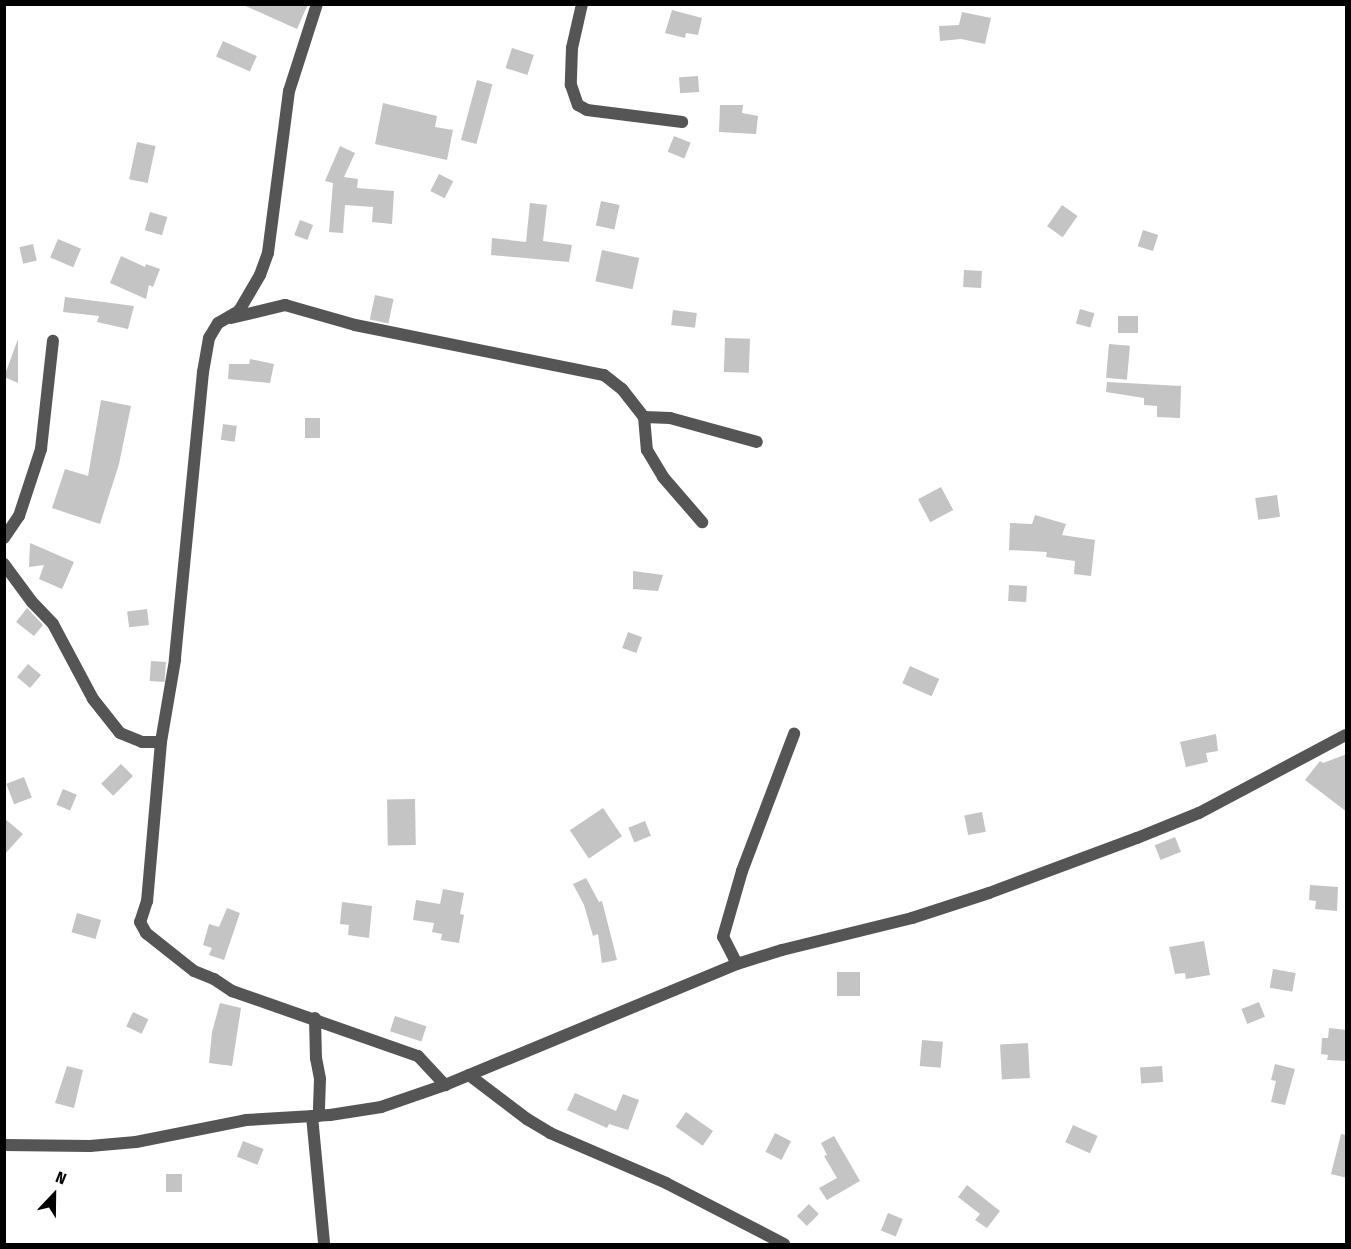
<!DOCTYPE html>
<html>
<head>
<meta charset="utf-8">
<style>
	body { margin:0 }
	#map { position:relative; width:1351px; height:1249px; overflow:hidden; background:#fff; font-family:"Fira Sans Condensed",sans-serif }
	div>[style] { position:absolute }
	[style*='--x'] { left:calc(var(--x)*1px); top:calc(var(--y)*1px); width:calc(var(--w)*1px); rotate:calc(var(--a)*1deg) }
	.building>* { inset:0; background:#c4c4c4; transform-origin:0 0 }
	.street>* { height:12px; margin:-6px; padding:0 6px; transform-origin:6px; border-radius:6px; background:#555 }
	span { translate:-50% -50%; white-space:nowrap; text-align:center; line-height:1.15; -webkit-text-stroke:6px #fff; paint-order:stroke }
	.frame { position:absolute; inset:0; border:6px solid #000; pointer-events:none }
	.north { position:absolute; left:24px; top:1165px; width:60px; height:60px; -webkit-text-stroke:4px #fff; paint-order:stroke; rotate:22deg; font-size:16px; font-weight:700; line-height:24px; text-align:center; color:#000 }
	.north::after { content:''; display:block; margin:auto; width:21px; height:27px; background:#000; clip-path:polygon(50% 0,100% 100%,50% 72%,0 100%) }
</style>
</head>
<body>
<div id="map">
	<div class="building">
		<div style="clip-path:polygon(241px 4px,308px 4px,297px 29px)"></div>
		<div style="clip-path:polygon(672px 10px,702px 18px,698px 35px,686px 33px,685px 38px,665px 33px)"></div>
		<div style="clip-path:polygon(962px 12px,991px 18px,985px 44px,961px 39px,940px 41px,939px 26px,959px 25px)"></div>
		<div style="left:223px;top:41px;width:37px;height:17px;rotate:24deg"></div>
		<div style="left:512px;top:48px;width:23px;height:21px;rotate:18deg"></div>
		<div style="left:698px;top:76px;width:16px;height:19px;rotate:86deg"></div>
		<div style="left:477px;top:80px;width:16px;height:62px;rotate:15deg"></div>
		<div style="clip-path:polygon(383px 103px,437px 116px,435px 127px,453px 130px,447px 160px,375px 144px)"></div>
		<div style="clip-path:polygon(720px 105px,743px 105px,742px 113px,758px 116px,756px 134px,719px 132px)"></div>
		<div style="left:674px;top:136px;width:18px;height:17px;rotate:22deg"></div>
		<div style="left:137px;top:142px;width:19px;height:38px;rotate:12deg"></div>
		<div style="clip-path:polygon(340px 146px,355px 153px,344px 177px,358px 179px,357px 188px,394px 191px,392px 224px,372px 222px,373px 207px,345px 205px,343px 233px,329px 232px,333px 183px,325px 181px)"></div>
		<div style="left:439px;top:174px;width:16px;height:19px;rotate:27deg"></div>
		<div style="left:601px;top:201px;width:19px;height:25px;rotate:12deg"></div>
		<div style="clip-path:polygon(530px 203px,547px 205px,543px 241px,572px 245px,569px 262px,491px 255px,492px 238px,526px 242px)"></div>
		<div style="left:1062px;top:205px;width:19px;height:26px;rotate:35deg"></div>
		<div style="left:150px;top:212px;width:18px;height:19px;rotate:16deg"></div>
		<div style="left:300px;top:220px;width:14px;height:16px;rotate:21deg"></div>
		<div style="left:1143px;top:230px;width:16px;height:17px;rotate:18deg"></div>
		<div style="left:58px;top:239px;width:25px;height:20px;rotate:23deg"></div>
		<div style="left:33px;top:244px;width:17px;height:14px;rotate:77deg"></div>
		<div style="left:602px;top:250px;width:38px;height:32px;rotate:12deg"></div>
		<div style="clip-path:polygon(121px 256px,145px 267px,146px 264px,160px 269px,153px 287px,149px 285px,146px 299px,110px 283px)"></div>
		<div style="left:964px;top:270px;width:18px;height:17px;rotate:3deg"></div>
		<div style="left:375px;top:295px;width:19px;height:25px;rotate:12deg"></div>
		<div style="clip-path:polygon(65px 297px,134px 306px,128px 329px,97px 322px,99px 316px,63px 312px)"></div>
		<div style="left:1080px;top:309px;width:15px;height:15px;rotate:16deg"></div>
		<div style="left:673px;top:310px;width:24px;height:15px;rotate:7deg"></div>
		<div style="left:1118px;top:316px;width:20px;height:17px"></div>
		<div style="left:725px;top:338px;width:25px;height:34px;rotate:2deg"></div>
		<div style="clip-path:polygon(18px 339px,18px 383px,4px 377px)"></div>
		<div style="left:1109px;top:344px;width:21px;height:34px;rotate:5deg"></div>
		<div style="clip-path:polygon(250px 359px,274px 364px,270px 383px,228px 379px,229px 364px,249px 364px)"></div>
		<div style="clip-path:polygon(1107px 382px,1181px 386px,1180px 418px,1157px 417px,1157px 406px,1144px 405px,1144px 398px,1106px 392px)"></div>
		<div style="clip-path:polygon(101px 400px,131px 406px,119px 464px,100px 524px,52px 508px,65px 469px,88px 476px)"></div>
		<div style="left:305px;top:418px;width:15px;height:20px"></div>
		<div style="left:223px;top:424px;width:14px;height:16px;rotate:8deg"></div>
		<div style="left:941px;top:487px;width:26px;height:26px;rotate:62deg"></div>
		<div style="left:1277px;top:495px;width:22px;height:22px;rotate:82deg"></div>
		<div style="clip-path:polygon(1035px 515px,1066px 524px,1062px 535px,1095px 540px,1091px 576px,1074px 574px,1075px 561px,1046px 557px,1047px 552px,1009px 550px,1010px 523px,1032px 524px)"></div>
		<div style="clip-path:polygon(30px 543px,74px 562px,62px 589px,39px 579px,44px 565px,29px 567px)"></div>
		<div style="clip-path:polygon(633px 571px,663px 575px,658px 591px,633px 589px)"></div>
		<div style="left:1009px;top:585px;width:18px;height:16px;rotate:3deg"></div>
		<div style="clip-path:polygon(27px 608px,43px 625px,34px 636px,16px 622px)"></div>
		<div style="left:147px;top:609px;width:16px;height:20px;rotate:83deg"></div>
		<div style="left:628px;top:632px;width:15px;height:17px;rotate:20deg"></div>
		<div style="left:151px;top:661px;width:15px;height:20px;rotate:4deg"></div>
		<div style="left:28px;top:664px;width:17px;height:17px;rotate:40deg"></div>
		<div style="left:910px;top:666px;width:32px;height:19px;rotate:24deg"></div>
		<div style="clip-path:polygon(1216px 734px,1218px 751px,1206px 753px,1208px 762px,1186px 767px,1180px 742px)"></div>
		<div style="clip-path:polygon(1347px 754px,1347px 812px,1305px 780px,1320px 761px,1323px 763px)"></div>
		<div style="left:121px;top:764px;width:17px;height:28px;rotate:45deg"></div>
		<div style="left:24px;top:777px;width:22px;height:19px;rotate:69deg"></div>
		<div style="left:63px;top:789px;width:15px;height:17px;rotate:23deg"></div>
		<div style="left:415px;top:799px;width:46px;height:28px;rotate:89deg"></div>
		<div style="left:603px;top:808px;width:34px;height:40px;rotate:56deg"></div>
		<div style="left:982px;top:812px;width:20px;height:18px;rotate:79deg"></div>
		<div style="clip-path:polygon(4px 818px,23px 834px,4px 855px)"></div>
		<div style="left:645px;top:821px;width:16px;height:18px;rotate:68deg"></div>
		<div style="left:1175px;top:837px;width:16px;height:22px;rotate:68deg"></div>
		<div style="clip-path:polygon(586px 878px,599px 902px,602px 901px,617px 960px,602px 963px,598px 934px,593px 936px,584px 905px,573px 884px)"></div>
		<div style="clip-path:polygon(1310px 885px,1338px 887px,1337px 911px,1315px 909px,1316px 901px,1309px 900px)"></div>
		<div style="clip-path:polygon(443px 889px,464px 893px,460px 914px,464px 915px,459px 943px,441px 940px,442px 934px,432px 932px,434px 923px,413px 920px,416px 900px,440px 904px)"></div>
		<div style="clip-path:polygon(342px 902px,372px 906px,369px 938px,348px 935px,349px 925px,340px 924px)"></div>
		<div style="clip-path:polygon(227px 908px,240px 913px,224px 960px,209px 955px,212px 948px,203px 945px,209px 924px,219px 927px)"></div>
		<div style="left:77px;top:913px;width:25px;height:20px;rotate:16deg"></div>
		<div style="clip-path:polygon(1204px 941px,1210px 975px,1186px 979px,1185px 973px,1175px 974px,1169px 947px)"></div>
		<div style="left:1273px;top:969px;width:23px;height:19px;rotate:10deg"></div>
		<div style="left:837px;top:972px;width:23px;height:24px"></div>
		<div style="left:1259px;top:1002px;width:16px;height:19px;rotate:68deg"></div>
		<div style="clip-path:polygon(220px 1003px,241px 1008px,232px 1066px,209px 1063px,212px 1032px)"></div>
		<div style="left:133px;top:1012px;width:17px;height:16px;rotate:25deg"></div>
		<div style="left:395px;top:1016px;width:33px;height:16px;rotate:18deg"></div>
		<div style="clip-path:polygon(1329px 1028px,1347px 1030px,1347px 1061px,1327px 1060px,1328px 1055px,1321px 1054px,1322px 1038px,1328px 1038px)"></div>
		<div style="left:922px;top:1040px;width:21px;height:26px;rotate:5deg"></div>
		<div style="left:1028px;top:1043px;width:35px;height:28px;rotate:87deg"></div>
		<div style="clip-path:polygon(1275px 1064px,1295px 1069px,1285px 1105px,1271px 1102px,1276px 1081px,1271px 1080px)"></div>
		<div style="clip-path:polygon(67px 1066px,83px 1070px,74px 1108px,55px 1103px)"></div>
		<div style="left:1162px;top:1066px;width:16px;height:22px;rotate:86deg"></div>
		<div style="clip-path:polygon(575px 1093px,616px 1111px,623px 1094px,639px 1100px,628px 1130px,609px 1124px,607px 1128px,567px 1110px)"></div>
		<div style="left:686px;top:1112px;width:33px;height:18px;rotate:35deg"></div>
		<div style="left:1073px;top:1125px;width:27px;height:19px;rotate:24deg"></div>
		<div style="left:775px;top:1133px;width:18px;height:21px;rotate:27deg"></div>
		<div style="clip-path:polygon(1341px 1134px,1347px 1135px,1347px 1178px,1331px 1174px)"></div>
		<div style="clip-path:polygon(834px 1136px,860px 1181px,827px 1200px,819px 1188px,837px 1178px,824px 1156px,827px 1155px,821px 1143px)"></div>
		<div style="left:243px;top:1141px;width:22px;height:17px;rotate:21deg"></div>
		<div style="left:166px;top:1174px;width:16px;height:18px"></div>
		<div style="clip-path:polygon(967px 1185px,1000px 1211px,987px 1228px,975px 1220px,980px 1214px,958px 1197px)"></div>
		<div style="left:809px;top:1204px;width:14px;height:17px;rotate:45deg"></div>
		<div style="left:888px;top:1213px;width:16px;height:19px;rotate:22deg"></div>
	</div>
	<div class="street">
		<div style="--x:317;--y:4;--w:91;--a:107.8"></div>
		<div style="--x:289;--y:91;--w:163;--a:97.4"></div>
		<div style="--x:268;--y:253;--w:23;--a:110"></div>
		<div style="--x:260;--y:275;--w:42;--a:120.3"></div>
		<div style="--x:239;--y:311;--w:24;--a:150"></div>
		<div style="--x:218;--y:323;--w:17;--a:121"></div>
		<div style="--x:209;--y:338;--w:35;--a:100"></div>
		<div style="--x:203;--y:372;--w:289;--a:95.6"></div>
		<div style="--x:175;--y:660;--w:83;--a:99.7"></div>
		<div style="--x:161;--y:742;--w:160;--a:95"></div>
		<div style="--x:147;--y:901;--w:22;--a:108"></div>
		<div style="--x:140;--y:922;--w:13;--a:61"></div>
		<div style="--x:146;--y:933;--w:61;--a:38.4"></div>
		<div style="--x:194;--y:971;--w:22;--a:22"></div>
		<div style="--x:214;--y:979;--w:22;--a:34"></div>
		<div style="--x:232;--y:991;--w:197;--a:19.3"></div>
		<div style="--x:418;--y:1056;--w:40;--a:47"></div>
		<div style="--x:582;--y:4;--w:45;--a:102.8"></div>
		<div style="--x:572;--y:48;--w:37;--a:92"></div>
		<div style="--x:571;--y:85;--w:21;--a:71"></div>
		<div style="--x:578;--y:105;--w:10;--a:29"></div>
		<div style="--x:587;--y:110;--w:96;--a:7.2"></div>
		<div style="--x:231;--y:318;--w:56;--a:-13.5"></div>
		<div style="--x:285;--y:305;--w:73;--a:15.9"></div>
		<div style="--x:355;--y:325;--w:254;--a:11.4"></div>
		<div style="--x:604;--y:375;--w:23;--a:38"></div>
		<div style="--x:622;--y:389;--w:36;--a:52"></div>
		<div style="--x:644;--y:417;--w:33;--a:85"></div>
		<div style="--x:647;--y:450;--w:31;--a:59"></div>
		<div style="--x:663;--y:477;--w:60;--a:49.1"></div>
		<div style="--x:644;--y:417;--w:26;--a:2"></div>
		<div style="--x:670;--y:418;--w:90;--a:15.4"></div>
		<div style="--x:4;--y:538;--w:27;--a:-56"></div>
		<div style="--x:19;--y:516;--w:71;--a:-71.8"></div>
		<div style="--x:41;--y:449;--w:109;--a:-83.7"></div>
		<div style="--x:4;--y:564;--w:47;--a:53.6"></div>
		<div style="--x:32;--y:602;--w:30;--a:46"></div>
		<div style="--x:53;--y:624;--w:85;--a:61.9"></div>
		<div style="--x:93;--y:699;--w:43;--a:51.5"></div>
		<div style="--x:120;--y:733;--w:24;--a:22"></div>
		<div style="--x:142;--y:742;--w:19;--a:0"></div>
		<div style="--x:737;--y:964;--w:30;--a:-117"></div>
		<div style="--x:723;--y:937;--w:69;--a:-73.9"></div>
		<div style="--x:742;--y:871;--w:147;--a:-69.2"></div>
		<div style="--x:315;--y:1018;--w:40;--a:88.6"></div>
		<div style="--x:316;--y:1058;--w:21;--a:79"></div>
		<div style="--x:320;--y:1079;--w:37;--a:92"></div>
		<div style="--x:469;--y:1075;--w:73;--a:37.2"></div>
		<div style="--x:527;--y:1119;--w:27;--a:31"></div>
		<div style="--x:550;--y:1133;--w:126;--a:23.3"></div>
		<div style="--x:666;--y:1183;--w:133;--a:27.3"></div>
		<div style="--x:312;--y:1116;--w:129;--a:84.6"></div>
		<div style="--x:4;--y:1145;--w:86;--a:0.7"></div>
		<div style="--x:90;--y:1146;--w:46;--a:-5"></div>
		<div style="--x:136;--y:1142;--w:112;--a:-11.3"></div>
		<div style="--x:246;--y:1120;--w:84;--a:-3.4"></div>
		<div style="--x:330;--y:1115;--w:52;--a:-8.9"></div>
		<div style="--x:381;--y:1107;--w:68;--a:-19"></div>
		<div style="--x:445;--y:1085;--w:316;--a:-22.5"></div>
		<div style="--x:737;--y:964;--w:47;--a:-17.3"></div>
		<div style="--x:782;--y:950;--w:134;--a:-13.8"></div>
		<div style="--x:912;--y:918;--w:81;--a:-18"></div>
		<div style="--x:989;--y:893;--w:158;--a:-20.4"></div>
		<div style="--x:1137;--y:838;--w:67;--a:-22"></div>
		<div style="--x:1199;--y:813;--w:166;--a:-28"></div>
	</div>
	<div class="frame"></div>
	<div class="north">N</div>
</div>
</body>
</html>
